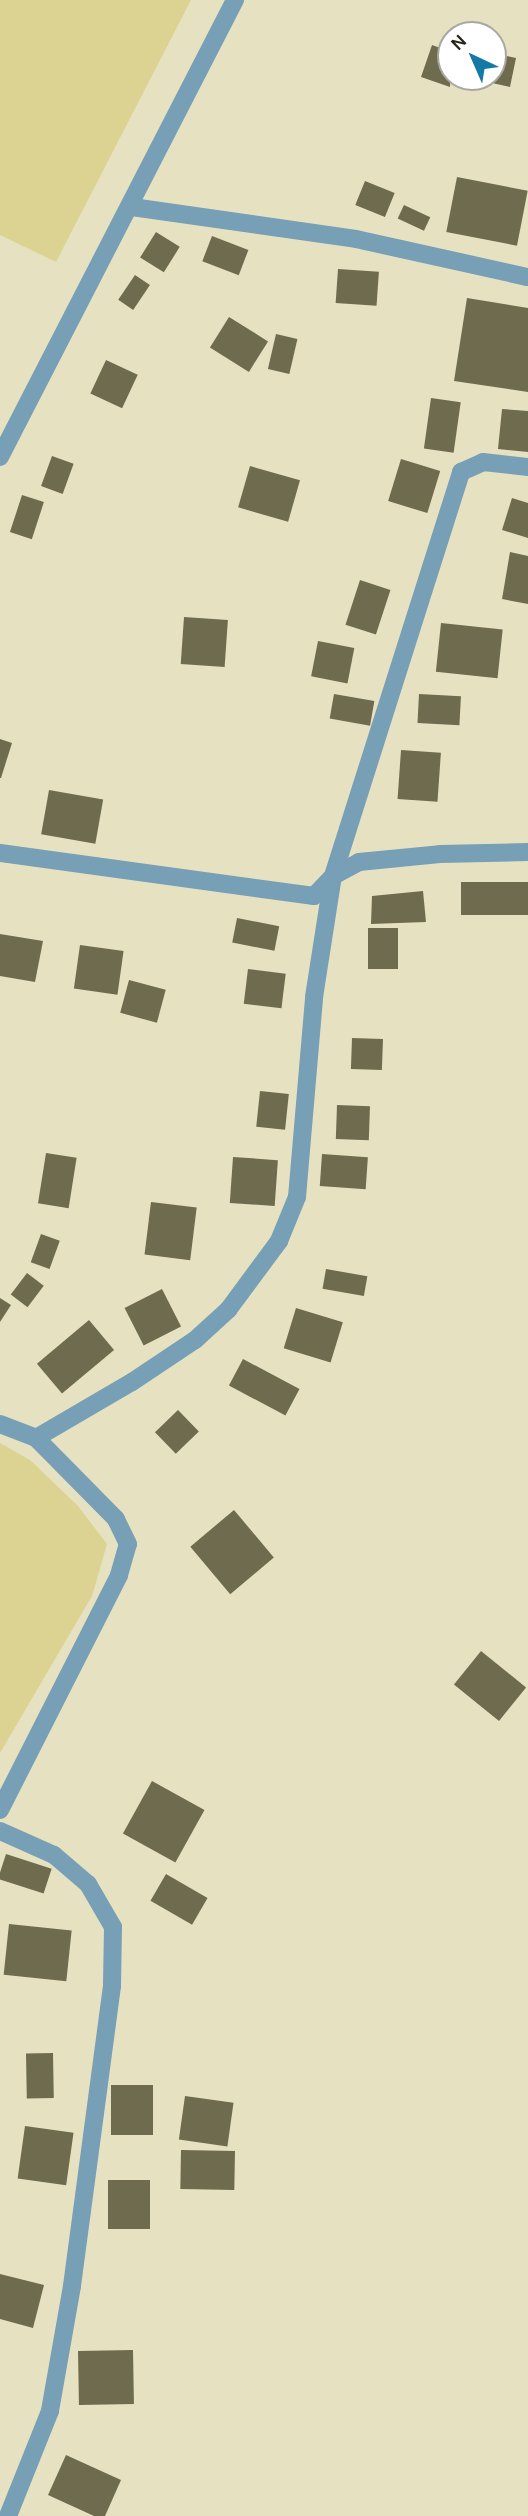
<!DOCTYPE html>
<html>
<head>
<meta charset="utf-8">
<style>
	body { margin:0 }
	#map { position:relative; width:528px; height:2516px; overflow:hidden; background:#e6e2c1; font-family:Karla,sans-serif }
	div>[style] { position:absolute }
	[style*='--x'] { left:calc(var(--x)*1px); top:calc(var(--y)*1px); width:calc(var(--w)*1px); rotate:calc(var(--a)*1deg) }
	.green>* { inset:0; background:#dcd292 }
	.building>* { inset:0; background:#6f6b4e; transform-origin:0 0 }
	.minor>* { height:18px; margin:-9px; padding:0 9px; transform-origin:9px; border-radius:9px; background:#779fb6 }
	span { translate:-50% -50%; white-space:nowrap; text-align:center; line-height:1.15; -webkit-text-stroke:7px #fff; paint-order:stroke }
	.north { position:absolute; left:437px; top:21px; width:70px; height:70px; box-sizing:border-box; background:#fff; border:2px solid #a8a7a3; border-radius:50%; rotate:316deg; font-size:19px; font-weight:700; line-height:28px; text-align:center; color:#262418 }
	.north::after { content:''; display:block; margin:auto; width:24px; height:32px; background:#1479a5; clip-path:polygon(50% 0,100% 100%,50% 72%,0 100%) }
</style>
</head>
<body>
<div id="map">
	<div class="green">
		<div style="clip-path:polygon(0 0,191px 0,56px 262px,0 235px)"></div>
		<div style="clip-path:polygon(0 1443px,30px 1460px,78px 1506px,107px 1544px,92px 1596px,0 1753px)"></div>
	</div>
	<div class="building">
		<div style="clip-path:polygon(432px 45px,451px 52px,450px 87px,421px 77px)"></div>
		<div style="clip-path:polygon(493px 53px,516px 58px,510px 87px,470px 78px,493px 77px)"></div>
		<div style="left:457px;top:177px;width:72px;height:56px;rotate:11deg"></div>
		<div style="left:365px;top:181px;width:32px;height:26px;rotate:22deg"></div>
		<div style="left:404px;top:205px;width:29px;height:15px;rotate:25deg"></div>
		<div style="left:156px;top:232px;width:28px;height:30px;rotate:32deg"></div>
		<div style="left:212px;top:236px;width:39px;height:27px;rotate:21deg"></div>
		<div style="left:338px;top:269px;width:41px;height:34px;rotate:4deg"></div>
		<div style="left:135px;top:275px;width:18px;height:30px;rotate:34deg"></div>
		<div style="clip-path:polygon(467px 298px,528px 308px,528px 392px,454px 381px)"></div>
		<div style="left:229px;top:317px;width:46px;height:36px;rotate:32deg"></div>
		<div style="left:276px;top:334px;width:22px;height:36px;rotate:13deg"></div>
		<div style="left:106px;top:360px;width:35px;height:37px;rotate:25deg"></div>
		<div style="left:431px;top:398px;width:30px;height:51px;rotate:8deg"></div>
		<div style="clip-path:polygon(502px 409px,528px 411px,528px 452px,498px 449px)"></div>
		<div style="left:52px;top:456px;width:23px;height:32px;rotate:20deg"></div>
		<div style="left:401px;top:459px;width:41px;height:44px;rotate:17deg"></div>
		<div style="left:250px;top:466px;width:52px;height:43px;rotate:16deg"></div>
		<div style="left:22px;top:495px;width:23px;height:39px;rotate:18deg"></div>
		<div style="clip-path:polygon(512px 498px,528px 503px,528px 538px,502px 530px)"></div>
		<div style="clip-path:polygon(510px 552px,528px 556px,528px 604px,502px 599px)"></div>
		<div style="left:360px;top:580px;width:32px;height:47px;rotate:18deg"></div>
		<div style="left:184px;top:617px;width:44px;height:47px;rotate:4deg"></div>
		<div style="left:441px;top:623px;width:62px;height:49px;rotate:6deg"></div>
		<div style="left:318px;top:641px;width:37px;height:36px;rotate:11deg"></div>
		<div style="left:334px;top:694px;width:41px;height:25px;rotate:10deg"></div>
		<div style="left:419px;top:694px;width:42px;height:29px;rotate:3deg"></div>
		<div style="clip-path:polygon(0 739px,12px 743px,1px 778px,0 778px)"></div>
		<div style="left:401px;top:750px;width:40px;height:49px;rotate:4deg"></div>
		<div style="left:49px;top:790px;width:55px;height:45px;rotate:10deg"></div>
		<div style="left:528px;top:882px;width:33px;height:67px;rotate:90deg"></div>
		<div style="clip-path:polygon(423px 891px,426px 922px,371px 924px,372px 896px)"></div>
		<div style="left:237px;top:918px;width:43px;height:25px;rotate:11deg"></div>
		<div style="left:368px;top:928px;width:30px;height:41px"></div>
		<div style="clip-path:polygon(0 934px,43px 941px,35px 982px,0 976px)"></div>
		<div style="left:80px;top:945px;width:44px;height:44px;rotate:8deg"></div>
		<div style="left:248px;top:969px;width:38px;height:35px;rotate:7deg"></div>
		<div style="left:129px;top:980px;width:38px;height:34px;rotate:15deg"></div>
		<div style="left:352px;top:1038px;width:31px;height:31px;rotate:2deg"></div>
		<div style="left:260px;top:1091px;width:29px;height:36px;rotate:6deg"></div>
		<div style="left:337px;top:1105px;width:33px;height:34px;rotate:2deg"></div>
		<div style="left:46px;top:1153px;width:31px;height:51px;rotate:9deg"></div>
		<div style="left:322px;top:1154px;width:46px;height:32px;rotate:4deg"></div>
		<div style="left:233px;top:1157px;width:45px;height:46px;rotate:4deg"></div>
		<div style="left:151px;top:1202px;width:46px;height:53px;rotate:7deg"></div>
		<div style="left:41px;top:1234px;width:20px;height:30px;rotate:20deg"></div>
		<div style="left:326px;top:1269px;width:42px;height:20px;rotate:10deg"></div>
		<div style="left:27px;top:1273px;width:21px;height:27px;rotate:37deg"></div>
		<div style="left:162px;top:1289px;width:42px;height:42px;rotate:63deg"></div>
		<div style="clip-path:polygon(0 1298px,11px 1305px,0 1322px)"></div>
		<div style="left:296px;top:1308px;width:49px;height:42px;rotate:17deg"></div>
		<div style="left:89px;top:1320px;width:39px;height:68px;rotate:50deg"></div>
		<div style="left:243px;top:1359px;width:64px;height:30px;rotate:28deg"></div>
		<div style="left:178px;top:1410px;width:30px;height:32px;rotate:46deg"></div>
		<div style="left:234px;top:1510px;width:62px;height:57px;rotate:50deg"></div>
		<div style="left:481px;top:1651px;width:58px;height:43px;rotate:39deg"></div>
		<div style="left:152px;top:1781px;width:60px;height:60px;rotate:29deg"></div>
		<div style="left:6px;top:1854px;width:48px;height:26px;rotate:18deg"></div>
		<div style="left:166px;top:1874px;width:48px;height:31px;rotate:30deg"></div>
		<div style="left:9px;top:1924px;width:63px;height:51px;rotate:6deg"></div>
		<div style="left:53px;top:2053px;width:45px;height:27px;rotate:89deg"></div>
		<div style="left:111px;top:2085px;width:42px;height:50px"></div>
		<div style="left:185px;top:2096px;width:49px;height:44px;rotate:8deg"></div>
		<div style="left:25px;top:2126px;width:49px;height:53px;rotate:8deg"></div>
		<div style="left:181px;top:2150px;width:54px;height:39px;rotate:1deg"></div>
		<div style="left:150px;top:2180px;width:49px;height:42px;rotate:90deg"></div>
		<div style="clip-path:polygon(0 2274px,44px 2285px,33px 2328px,0 2319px)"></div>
		<div style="left:133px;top:2350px;width:54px;height:55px;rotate:89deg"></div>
		<div style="clip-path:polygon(66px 2455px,121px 2480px,105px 2516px,94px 2516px,48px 2495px)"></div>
	</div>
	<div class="minor">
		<div style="--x:132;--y:207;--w:226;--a:8.1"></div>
		<div style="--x:356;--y:239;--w:176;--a:12.5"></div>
		<div style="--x:0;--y:457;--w:514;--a:-62.79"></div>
		<div style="--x:0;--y:853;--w:317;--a:7.8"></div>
		<div style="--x:314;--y:896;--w:28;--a:-46"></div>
		<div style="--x:333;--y:876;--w:424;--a:-72.4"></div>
		<div style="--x:461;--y:472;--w:24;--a:-24"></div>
		<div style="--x:483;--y:462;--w:45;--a:6.3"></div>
		<div style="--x:0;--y:1424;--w:39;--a:21"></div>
		<div style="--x:36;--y:1438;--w:111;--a:-30.3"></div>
		<div style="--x:132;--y:1382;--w:76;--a:-33.7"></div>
		<div style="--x:195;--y:1340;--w:45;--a:-42.3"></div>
		<div style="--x:228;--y:1310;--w:86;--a:-53.5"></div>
		<div style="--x:279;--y:1241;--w:48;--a:-67.8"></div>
		<div style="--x:297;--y:1197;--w:201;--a:-85.1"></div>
		<div style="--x:314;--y:997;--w:122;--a:-81.1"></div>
		<div style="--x:333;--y:876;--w:30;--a:-28"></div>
		<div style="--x:359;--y:862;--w:81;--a:-5.6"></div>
		<div style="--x:440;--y:854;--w:88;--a:-1.3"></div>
		<div style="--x:0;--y:1810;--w:263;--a:-63.1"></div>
		<div style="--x:119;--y:1575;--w:32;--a:-74"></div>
		<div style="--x:128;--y:1544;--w:28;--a:-116"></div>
		<div style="--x:116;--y:1519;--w:114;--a:-134.6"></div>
		<div style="--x:0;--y:1831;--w:59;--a:24"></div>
		<div style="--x:54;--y:1855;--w:45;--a:40.5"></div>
		<div style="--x:88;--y:1884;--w:50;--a:59.8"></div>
		<div style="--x:113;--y:1927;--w:59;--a:91"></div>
		<div style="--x:112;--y:1986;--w:303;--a:97.6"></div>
		<div style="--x:72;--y:2286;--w:127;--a:100"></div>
		<div style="--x:50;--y:2411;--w:113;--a:111.8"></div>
	</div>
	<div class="north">N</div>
</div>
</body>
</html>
